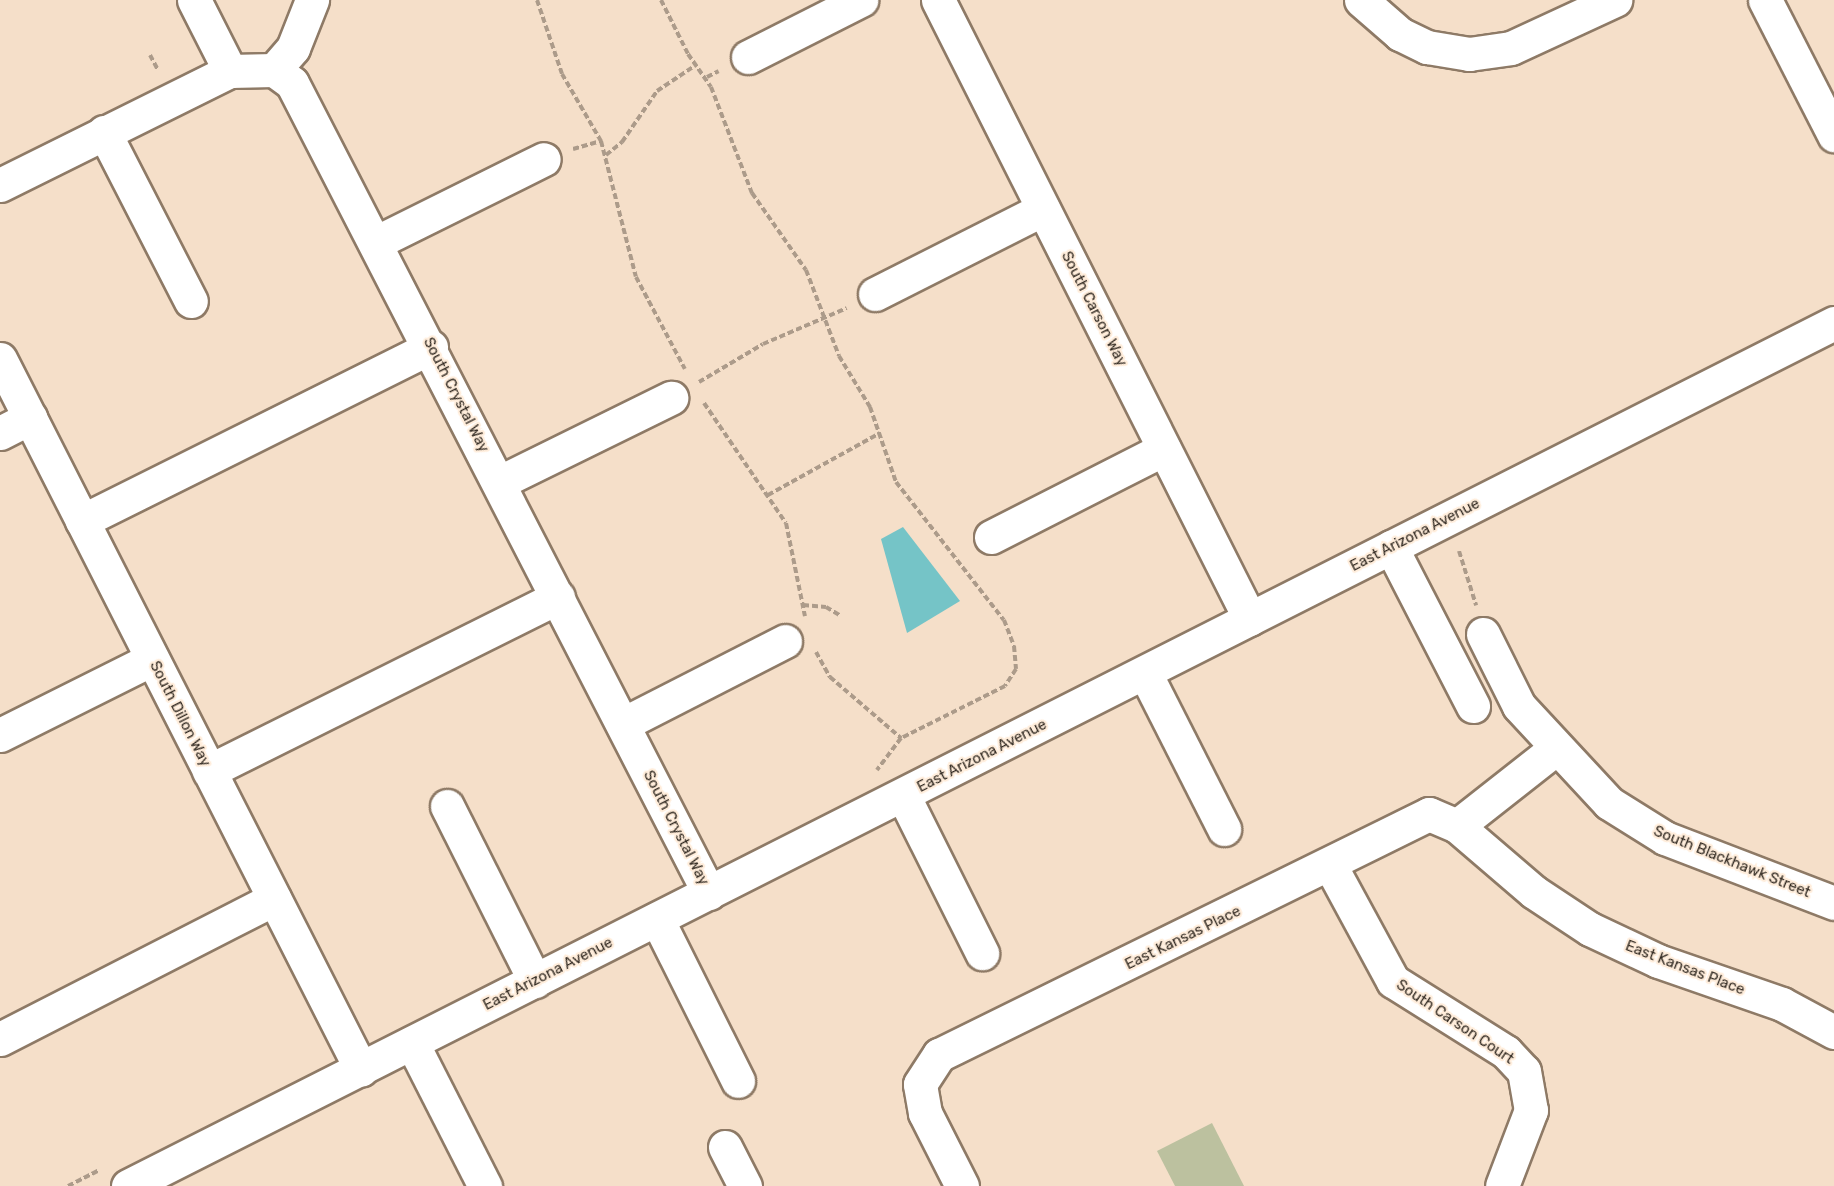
<!DOCTYPE html>
<html>
<head>
<meta charset="utf-8">
<style>
	body { margin:0 }
	#map { position:relative; width:1834px; height:1186px; overflow:hidden; background:#f5dfc9; font-family:Rubik,sans-serif }
	div>[style] { position:absolute }
	[style*='--x'] { left:calc(var(--x)*1px); top:calc(var(--y)*1px); width:calc(var(--w)*1px); rotate:calc(var(--a)*1deg) }
	.green>* { inset:0; background:#bcc19f }
	.water>* { inset:0; background:#75c4c7 }
	.path>* { height:4px; margin-top:-2px; transform-origin:0; background:repeating-linear-gradient(90deg,#ac9b8a 0 6px,transparent 0 9px) }
	.roads { filter:drop-shadow(2px 0 #8e7a66) drop-shadow(-2px 0 #8e7a66) drop-shadow(0 2px #8e7a66) drop-shadow(0 -2px #8e7a66) }
	.minor>* { height:33px; margin:-16.5px; padding:0 16.5px; transform-origin:16.5px; border-radius:16.5px; background:#fff }
	span { translate:-50% -50%; white-space:nowrap; text-align:center; line-height:1.15; -webkit-text-stroke:4.5px #ffeddb; paint-order:stroke }
	.street-label { font-size:15px; color:#322a22 }
</style>
</head>
<body>
<div id="map">
	<div class="green">
		<div style="clip-path:polygon(1212px 1123px,1244px 1186px,1175px 1186px,1157px 1151px)"></div>
	</div>
	<div class="water">
		<div style="clip-path:polygon(903px 527px,960px 601px,907px 633px,881px 539px)"></div>
	</div>
	<div class="path">
		<div style="--x:537;--y:0;--w:78;--a:71.3"></div>
		<div style="--x:562;--y:74;--w:78;--a:59.8"></div>
		<div style="--x:601;--y:141;--w:140;--a:75.6"></div>
		<div style="--x:636;--y:277;--w:104;--a:62"></div>
		<div style="--x:661;--y:0;--w:60;--a:63.4"></div>
		<div style="--x:688;--y:54;--w:40;--a:55.1"></div>
		<div style="--x:711;--y:87;--w:114;--a:68.9"></div>
		<div style="--x:752;--y:193;--w:94;--a:55"></div>
		<div style="--x:806;--y:270;--w:92;--a:69"></div>
		<div style="--x:839;--y:356;--w:60;--a:58.7"></div>
		<div style="--x:870;--y:407;--w:79;--a:70.9"></div>
		<div style="--x:896;--y:482;--w:175;--a:52"></div>
		<div style="--x:1004;--y:620;--w:28;--a:69"></div>
		<div style="--x:1014;--y:646;--w:23;--a:85"></div>
		<div style="--x:1016;--y:669;--w:20;--a:123"></div>
		<div style="--x:1005;--y:686;--w:116;--a:153.4"></div>
		<div style="--x:901;--y:738;--w:40;--a:127"></div>
		<div style="--x:150;--y:55;--w:17;--a:62"></div>
		<div style="--x:707;--y:77;--w:13;--a:-27"></div>
		<div style="--x:573;--y:149;--w:29;--a:-16"></div>
		<div style="--x:606;--y:155;--w:21;--a:-39"></div>
		<div style="--x:622;--y:142;--w:62;--a:-55.5"></div>
		<div style="--x:657;--y:91;--w:47;--a:-33.7"></div>
		<div style="--x:699;--y:382;--w:74;--a:-30.7"></div>
		<div style="--x:763;--y:344;--w:91;--a:-23.2"></div>
		<div style="--x:704;--y:403;--w:145;--a:55.7"></div>
		<div style="--x:786;--y:523;--w:95;--a:78.5"></div>
		<div style="--x:768;--y:495;--w:128;--a:-29"></div>
		<div style="--x:1459;--y:551;--w:57;--a:72.5"></div>
		<div style="--x:803;--y:605;--w:23;--a:5"></div>
		<div style="--x:826;--y:607;--w:17;--a:31"></div>
		<div style="--x:816;--y:652;--w:29;--a:61"></div>
		<div style="--x:830;--y:677;--w:94;--a:40.7"></div>
		<div style="--x:68;--y:1186;--w:35;--a:-27"></div>
	</div>
	<div class="roads">
		<div class="minor">
			<div style="--x:194;--y:0;--w:80;--a:63.1"></div>
			<div style="--x:938;--y:0;--w:693;--a:63.25"></div>
			<div style="--x:1361;--y:0;--w:52;--a:41.1"></div>
			<div style="--x:1400;--y:34;--w:30;--a:26"></div>
			<div style="--x:1427;--y:47;--w:43;--a:9.5"></div>
			<div style="--x:1469;--y:54;--w:42;--a:-8.1"></div>
			<div style="--x:1511;--y:48;--w:115;--a:-24.8"></div>
			<div style="--x:1765;--y:0;--w:152;--a:62.9"></div>
			<div style="--x:748;--y:57;--w:127;--a:-26.8"></div>
			<div style="--x:274;--y:70;--w:29;--a:-49"></div>
			<div style="--x:293;--y:48;--w:52;--a:-68.4"></div>
			<div style="--x:104;--y:132;--w:190;--a:62.8"></div>
			<div style="--x:0;--y:185;--w:257;--a:-26.4"></div>
			<div style="--x:230;--y:71;--w:44;--a:-1.3"></div>
			<div style="--x:274;--y:70;--w:22;--a:36"></div>
			<div style="--x:292;--y:83;--w:911;--a:62.76"></div>
			<div style="--x:377;--y:242;--w:186;--a:-26.4"></div>
			<div style="--x:875;--y:294;--w:188;--a:-26.8"></div>
			<div style="--x:0;--y:359;--w:797;--a:63.05"></div>
			<div style="--x:0;--y:433;--w:34;--a:-27"></div>
			<div style="--x:500;--y:482;--w:191;--a:-26.2"></div>
			<div style="--x:82;--y:521;--w:390;--a:-26.5"></div>
			<div style="--x:991;--y:537;--w:194;--a:-27"></div>
			<div style="--x:1391;--y:547;--w:179;--a:62.7"></div>
			<div style="--x:1483;--y:634;--w:80;--a:63.4"></div>
			<div style="--x:1519;--y:706;--w:132;--a:47.1"></div>
			<div style="--x:1609;--y:803;--w:66;--a:32"></div>
			<div style="--x:1665;--y:838;--w:181;--a:21"></div>
			<div style="--x:1145;--y:673;--w:175;--a:63.1"></div>
			<div style="--x:623;--y:724;--w:182;--a:-27.1"></div>
			<div style="--x:0;--y:735;--w:170;--a:-26.6"></div>
			<div style="--x:209;--y:771;--w:390;--a:-26.5"></div>
			<div style="--x:903;--y:795;--w:177;--a:63.4"></div>
			<div style="--x:447;--y:806;--w:196;--a:63.3"></div>
			<div style="--x:1457;--y:826;--w:125;--a:-38.2"></div>
			<div style="--x:1330;--y:865;--w:132;--a:61.5"></div>
			<div style="--x:1393;--y:981;--w:133;--a:32.1"></div>
			<div style="--x:1506;--y:1052;--w:26;--a:47"></div>
			<div style="--x:1524;--y:1071;--w:40;--a:80"></div>
			<div style="--x:1531;--y:1110;--w:81;--a:110.9"></div>
			<div style="--x:657;--y:919;--w:181;--a:63.4"></div>
			<div style="--x:0;--y:1039;--w:308;--a:-27.1"></div>
			<div style="--x:412;--y:1043;--w:161;--a:63"></div>
			<div style="--x:725;--y:1147;--w:44;--a:62.9"></div>
			<div style="--x:128;--y:1186;--w:1912;--a:-26.83"></div>
			<div style="--x:962;--y:1186;--w:82;--a:-116.9"></div>
			<div style="--x:925;--y:1113;--w:29;--a:-100"></div>
			<div style="--x:920;--y:1084;--w:35;--a:-57"></div>
			<div style="--x:939;--y:1055;--w:546;--a:-26.19"></div>
			<div style="--x:1429;--y:814;--w:30;--a:23"></div>
			<div style="--x:1457;--y:826;--w:101;--a:40.6"></div>
			<div style="--x:1534;--y:892;--w:67;--a:33.5"></div>
			<div style="--x:1590;--y:929;--w:75;--a:25.2"></div>
			<div style="--x:1658;--y:961;--w:131;--a:19.1"></div>
			<div style="--x:1782;--y:1004;--w:59;--a:28.3"></div>
		</div>
	</div>
	<div class="street-label">
		<span style="left:1094px;top:309px;rotate:63deg">South Carson Way</span>
		<span style="left:456px;top:395px;rotate:63deg">South Crystal Way</span>
		<span style="left:1415px;top:535px;rotate:-27deg">East Arizona Avenue</span>
		<span style="left:180px;top:714px;rotate:63deg">South Dillon Way</span>
		<span style="left:982px;top:756px;rotate:-27deg">East Arizona Avenue</span>
		<span style="left:676px;top:828px;rotate:63deg">South Crystal Way</span>
		<span style="left:1732px;top:862px;rotate:22deg">South Blackhawk Street</span>
		<span style="left:1183px;top:938px;rotate:-26deg">East Kansas Place</span>
		<span style="left:1685px;top:968px;rotate:21deg">East Kansas Place</span>
		<span style="left:548px;top:974px;rotate:-27deg">East Arizona Avenue</span>
		<span style="left:1455px;top:1022px;rotate:34deg">South Carson Court</span>
	</div>
</div>
</body>
</html>
